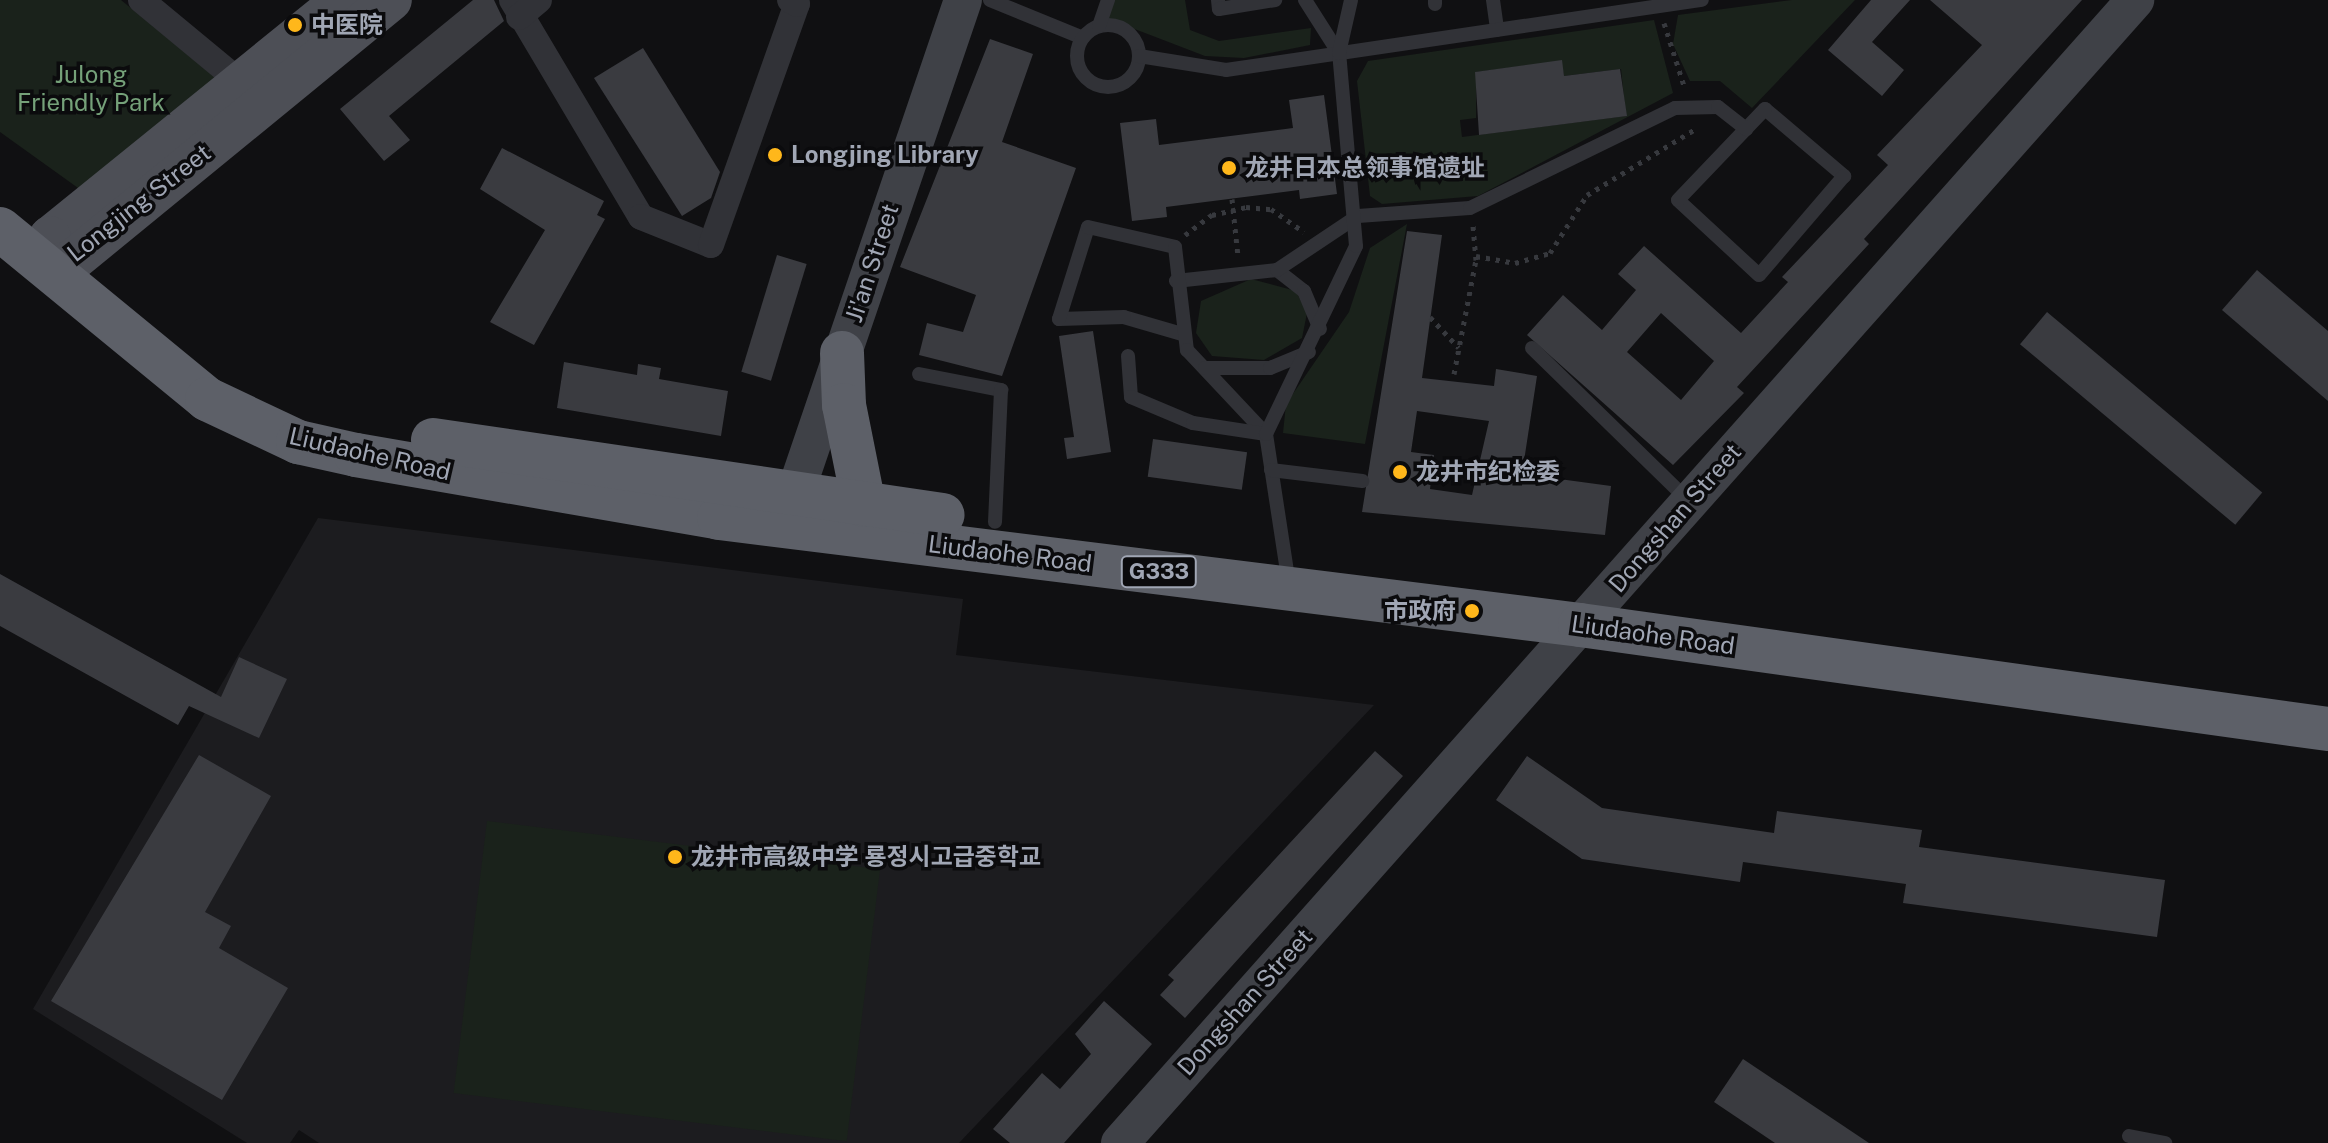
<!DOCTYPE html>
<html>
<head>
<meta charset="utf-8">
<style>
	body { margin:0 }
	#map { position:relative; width:2328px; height:1143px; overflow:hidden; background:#101012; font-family:"Public Sans","Noto Sans SC","Noto Sans KR",sans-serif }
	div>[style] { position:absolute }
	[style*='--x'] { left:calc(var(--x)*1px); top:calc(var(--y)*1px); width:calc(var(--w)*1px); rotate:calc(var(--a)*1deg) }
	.built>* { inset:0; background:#1c1c1f }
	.green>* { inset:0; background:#1a221b; transform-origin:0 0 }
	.building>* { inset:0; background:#3a3b40; transform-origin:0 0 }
	.path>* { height:5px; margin-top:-2.5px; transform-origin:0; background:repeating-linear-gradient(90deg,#37393e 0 4px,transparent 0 10px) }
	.lane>* { height:14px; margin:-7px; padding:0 7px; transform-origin:7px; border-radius:7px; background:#313237 }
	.lane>.ring { margin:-7px; padding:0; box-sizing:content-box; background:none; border:14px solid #313237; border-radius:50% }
	.street>* { height:26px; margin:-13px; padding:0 13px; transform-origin:13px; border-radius:13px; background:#313237 }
	.secondary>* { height:38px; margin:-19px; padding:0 19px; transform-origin:19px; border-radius:19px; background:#3f4147 }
	.primary>* { height:42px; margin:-21px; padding:0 21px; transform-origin:21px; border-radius:21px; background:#4d4f56 }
	.highway>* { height:44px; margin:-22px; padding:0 22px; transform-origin:22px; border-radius:22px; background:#5d6068 }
	.dots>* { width:22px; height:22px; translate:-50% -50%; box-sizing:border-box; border:4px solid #0b0b0d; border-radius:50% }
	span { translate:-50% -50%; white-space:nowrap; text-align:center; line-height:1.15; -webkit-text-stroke:7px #0b0b0d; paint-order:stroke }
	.shield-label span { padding:2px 6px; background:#0b0b0d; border:2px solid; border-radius:6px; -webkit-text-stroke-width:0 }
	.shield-label { font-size:22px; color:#a0a6b4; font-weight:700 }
	.poi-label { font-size:24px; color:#a0a6b4; font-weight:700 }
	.left { translate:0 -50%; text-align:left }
	.right { translate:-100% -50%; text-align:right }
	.park-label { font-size:24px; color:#75a179 }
	.street-label { font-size:24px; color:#a0a6b4 }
</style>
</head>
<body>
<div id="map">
	<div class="built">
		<div style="clip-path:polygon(318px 518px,963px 599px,956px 655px,1374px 705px,959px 1143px,319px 1143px,299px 1130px,290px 1143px,247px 1143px,33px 1009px)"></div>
	</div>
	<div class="green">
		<div style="clip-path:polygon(0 0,121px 0,222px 83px,99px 203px,0 132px)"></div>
		<div style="clip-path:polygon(1113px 0,1185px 0,1190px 30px,1219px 41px,1311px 28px,1310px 45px,1244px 58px,1205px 56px,1106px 18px)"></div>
		<div style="clip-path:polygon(1792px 0,1855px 0,1752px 108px,1720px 81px,1690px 81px,1673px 44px,1678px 15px)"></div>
		<div style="clip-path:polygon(evenodd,1654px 20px,1673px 93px,1478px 196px,1382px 204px,1370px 196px,1357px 81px,1368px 61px,1654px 20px,1561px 61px,1564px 76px,1621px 69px,1626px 116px,1462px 137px,1460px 120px,1476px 118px,1476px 72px,1561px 61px)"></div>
		<div style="clip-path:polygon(1407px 224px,1365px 444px,1283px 433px,1286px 404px,1349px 312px,1370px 248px)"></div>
		<div style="clip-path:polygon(1251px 279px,1296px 291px,1307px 313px,1302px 338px,1264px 360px,1212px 356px,1196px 333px,1201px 301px)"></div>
		<div style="left:487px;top:821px;width:396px;height:274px;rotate:7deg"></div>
	</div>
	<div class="building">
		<div style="clip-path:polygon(473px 0,494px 0,504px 21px,389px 116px,410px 140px,384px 161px,340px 109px)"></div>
		<div style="clip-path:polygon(1871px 0,1910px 0,1872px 42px,1904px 70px,1882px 96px,1828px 50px)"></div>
		<div style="clip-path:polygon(evenodd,1930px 0,2082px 0,1864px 239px,1869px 244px,1737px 387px,1744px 393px,1673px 465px,1527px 335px,1563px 295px,1602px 330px,1636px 290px,1618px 274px,1644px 246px,1741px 333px,1788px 282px,1782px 277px,1888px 165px,1877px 155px,1982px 45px,1930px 0,1661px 313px,1714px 361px,1681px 400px,1627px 352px,1661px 313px)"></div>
		<div style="clip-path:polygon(990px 39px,1033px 54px,1002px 142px,1076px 168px,1002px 376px,919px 355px,927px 323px,963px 332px,976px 295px,900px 267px)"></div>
		<div style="clip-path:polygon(643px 48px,720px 172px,711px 198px,682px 216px,594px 78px)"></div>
		<div style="clip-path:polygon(1562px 60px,1564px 76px,1620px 69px,1627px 116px,1479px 135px,1475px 72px)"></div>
		<div style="clip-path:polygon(1324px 95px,1337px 194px,1300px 199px,1299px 190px,1166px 207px,1167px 217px,1132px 221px,1120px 123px,1156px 119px,1159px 145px,1293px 128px,1289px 100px)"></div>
		<div style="clip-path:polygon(502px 148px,604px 201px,597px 215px,605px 219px,534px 345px,490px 322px,545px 230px,480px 189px)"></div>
		<div style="clip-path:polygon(evenodd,1407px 231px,1442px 235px,1422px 378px,1494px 386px,1496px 369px,1537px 376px,1522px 474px,1611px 486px,1605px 535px,1362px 512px,1407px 231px,1417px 411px,1489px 421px,1472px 495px,1430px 489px,1434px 455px,1411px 452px,1417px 411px)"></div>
		<div style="left:777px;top:255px;width:31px;height:122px;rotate:17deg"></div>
		<div style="clip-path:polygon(2257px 270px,2328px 331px,2328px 401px,2222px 310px)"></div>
		<div style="left:2047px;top:312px;width:281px;height:42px;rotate:40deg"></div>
		<div style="clip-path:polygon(1093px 331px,1111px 452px,1067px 459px,1064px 438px,1074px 437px,1059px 336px)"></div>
		<div style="clip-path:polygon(564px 362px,637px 375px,638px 364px,661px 368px,659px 379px,728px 391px,721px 436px,557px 408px)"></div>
		<div style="left:1153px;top:439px;width:95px;height:38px;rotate:8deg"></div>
		<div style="clip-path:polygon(0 574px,221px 697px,239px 657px,287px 679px,259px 738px,189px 706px,178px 725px,0 626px)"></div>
		<div style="clip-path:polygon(1375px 751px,1403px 776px,1185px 1018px,1160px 995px,1174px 980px,1168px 975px)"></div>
		<div style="clip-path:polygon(199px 755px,271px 796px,205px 912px,231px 926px,219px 948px,288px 988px,222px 1100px,51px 1001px)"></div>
		<div style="clip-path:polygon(1527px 756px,1602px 808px,1774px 833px,1777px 811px,1922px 830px,1919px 847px,2165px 880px,2157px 937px,1903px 903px,1906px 884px,1743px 862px,1740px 882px,1582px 859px,1496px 800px)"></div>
		<div style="clip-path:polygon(1104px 1001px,1152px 1044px,1064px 1143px,1010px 1143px,993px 1129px,1042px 1073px,1060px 1089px,1091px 1054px,1075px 1034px)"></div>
		<div style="clip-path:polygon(1743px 1059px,1869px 1143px,1775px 1143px,1714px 1102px)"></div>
	</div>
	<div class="path">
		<div style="--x:1664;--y:23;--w:69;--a:72.3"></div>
		<div style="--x:1232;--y:199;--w:57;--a:84"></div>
		<div style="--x:1185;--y:235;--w:34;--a:-37"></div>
		<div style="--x:1212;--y:215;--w:35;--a:-13"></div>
		<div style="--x:1246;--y:207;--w:25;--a:5"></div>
		<div style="--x:1271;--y:209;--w:40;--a:34.9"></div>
		<div style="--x:1476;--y:256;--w:40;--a:10"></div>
		<div style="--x:1515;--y:263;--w:36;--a:-16"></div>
		<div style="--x:1550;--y:253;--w:69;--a:-57.5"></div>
		<div style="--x:1587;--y:195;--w:129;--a:-31.3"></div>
		<div style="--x:1430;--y:317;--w:42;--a:46.9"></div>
		<div style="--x:1454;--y:374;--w:116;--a:-79.1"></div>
		<div style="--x:1476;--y:260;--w:35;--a:-95"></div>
	</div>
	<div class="lane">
		<div style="--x:990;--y:0;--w:100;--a:22.2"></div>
		<div style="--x:1218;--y:0;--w:9;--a:84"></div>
		<div style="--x:1219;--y:9;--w:57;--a:-9.1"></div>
		<div style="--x:1305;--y:0;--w:62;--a:57.6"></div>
		<div style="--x:1435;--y:0;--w:4;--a:90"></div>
		<div style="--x:1493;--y:0;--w:30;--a:82"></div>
		<div class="ring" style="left:1077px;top:25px;width:48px;height:48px"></div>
		<div style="--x:1099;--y:26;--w:28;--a:-71"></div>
		<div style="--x:1139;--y:56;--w:88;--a:9.1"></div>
		<div style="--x:1226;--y:70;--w:481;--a:-8.4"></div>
		<div style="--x:1765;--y:109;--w:104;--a:40.3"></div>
		<div style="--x:1844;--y:176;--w:130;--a:130.6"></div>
		<div style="--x:1759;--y:275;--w:110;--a:-137.2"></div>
		<div style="--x:1678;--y:200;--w:126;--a:-46.3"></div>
		<div style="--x:1277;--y:270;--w:34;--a:38"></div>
		<div style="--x:1304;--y:291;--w:41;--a:67.2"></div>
		<div style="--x:1176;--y:281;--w:102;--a:-6.2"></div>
		<div style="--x:1277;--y:270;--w:97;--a:-33.7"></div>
		<div style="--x:1358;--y:216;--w:112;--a:-4.1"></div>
		<div style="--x:1470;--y:208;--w:228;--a:-26"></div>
		<div style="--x:1675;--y:108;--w:43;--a:-1.3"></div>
		<div style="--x:1718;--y:107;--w:36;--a:38"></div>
		<div style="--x:1182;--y:334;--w:60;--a:-163.7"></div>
		<div style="--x:1124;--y:317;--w:65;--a:178.2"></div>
		<div style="--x:1059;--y:319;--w:96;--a:-72.5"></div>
		<div style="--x:1088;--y:227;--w:89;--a:12.9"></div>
		<div style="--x:1175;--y:247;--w:104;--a:83.4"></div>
		<div style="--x:1187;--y:350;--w:115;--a:46.8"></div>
		<div style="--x:1266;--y:434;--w:152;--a:81.3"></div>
		<div style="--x:1532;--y:348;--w:218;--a:44.3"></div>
		<div style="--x:1128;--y:356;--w:41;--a:85.8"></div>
		<div style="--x:1131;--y:397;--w:67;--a:22.8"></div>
		<div style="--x:1193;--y:423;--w:74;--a:8.6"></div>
		<div style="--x:1205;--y:368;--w:65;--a:0"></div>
		<div style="--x:1270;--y:368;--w:42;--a:-22.3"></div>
		<div style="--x:919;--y:374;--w:84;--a:11"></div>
		<div style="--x:1001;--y:390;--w:132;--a:92.6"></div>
		<div style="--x:1266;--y:434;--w:208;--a:-64.4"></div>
		<div style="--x:1356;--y:246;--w:194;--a:-95"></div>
		<div style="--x:1339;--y:53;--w:54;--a:-77.2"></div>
		<div style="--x:1271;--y:470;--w:92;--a:6.9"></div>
		<div style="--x:2129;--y:1136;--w:37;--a:11"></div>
	</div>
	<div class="street">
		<div style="--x:141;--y:0;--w:129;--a:39.6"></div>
		<div style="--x:512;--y:0;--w:252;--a:59.3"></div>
		<div style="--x:641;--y:217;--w:75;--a:21.8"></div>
		<div style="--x:711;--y:245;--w:256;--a:-70.4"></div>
		<div style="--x:797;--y:4;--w:8;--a:-150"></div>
		<div style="--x:519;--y:17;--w:26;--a:-40"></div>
	</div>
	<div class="secondary">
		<div style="--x:786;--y:520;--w:549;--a:-71.2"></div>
		<div style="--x:1120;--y:1143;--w:1529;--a:-48.39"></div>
	</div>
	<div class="primary">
		<div style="--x:343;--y:0;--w:377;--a:141"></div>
		<div style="--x:50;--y:237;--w:29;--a:92"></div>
		<div style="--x:49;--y:266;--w:24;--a:-12"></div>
		<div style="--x:72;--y:261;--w:412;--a:-39.3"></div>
	</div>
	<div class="highway">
		<div style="--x:0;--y:229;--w:268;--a:39.4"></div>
		<div style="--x:207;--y:399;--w:101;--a:25.3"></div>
		<div style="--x:298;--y:442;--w:59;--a:12.6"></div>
		<div style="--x:356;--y:455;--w:368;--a:9.8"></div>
		<div style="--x:719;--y:518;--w:868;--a:7.08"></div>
		<div style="--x:1580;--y:625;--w:755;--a:7.92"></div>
		<div style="--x:842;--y:353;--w:52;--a:87.8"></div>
		<div style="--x:844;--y:405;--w:102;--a:78.7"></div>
		<div style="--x:433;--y:440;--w:515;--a:8.37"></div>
	</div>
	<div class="dots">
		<div style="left:295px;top:25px;background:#ffb71b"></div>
		<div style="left:775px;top:155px;background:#ffb71b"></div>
		<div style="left:1229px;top:168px;background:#ffb71b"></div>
		<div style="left:1400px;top:472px;background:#ffb71b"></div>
		<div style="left:1472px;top:611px;background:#ffb71b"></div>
		<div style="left:675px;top:857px;background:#ffb71b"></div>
	</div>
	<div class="shield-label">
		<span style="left:1159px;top:572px">G333</span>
	</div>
	<div class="poi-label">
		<span class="left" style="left:311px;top:25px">中医院</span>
		<span class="left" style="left:791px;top:155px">Longjing Library</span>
		<span class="left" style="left:1245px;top:168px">龙井日本总领事馆遗址</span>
		<span class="left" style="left:1416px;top:472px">龙井市纪检委</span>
		<span class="right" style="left:1456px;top:611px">市政府</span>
		<span class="left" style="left:691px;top:857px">龙井市高级中学 룡정시고급중학교</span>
	</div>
	<div class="park-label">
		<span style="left:91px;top:89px">Julong<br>Friendly Park</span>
	</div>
	<div class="street-label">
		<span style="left:139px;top:203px;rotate:-38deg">Longjing Street</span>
		<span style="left:872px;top:263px;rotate:-72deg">Ji'an Street</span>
		<span style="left:370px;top:454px;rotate:13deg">Liudaohe Road</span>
		<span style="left:1675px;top:518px;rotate:-49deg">Dongshan Street</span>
		<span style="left:1010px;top:554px;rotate:7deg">Liudaohe Road</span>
		<span style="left:1653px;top:635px;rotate:8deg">Liudaohe Road</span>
		<span style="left:1245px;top:1002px;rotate:-48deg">Dongshan Street</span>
	</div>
</div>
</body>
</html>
